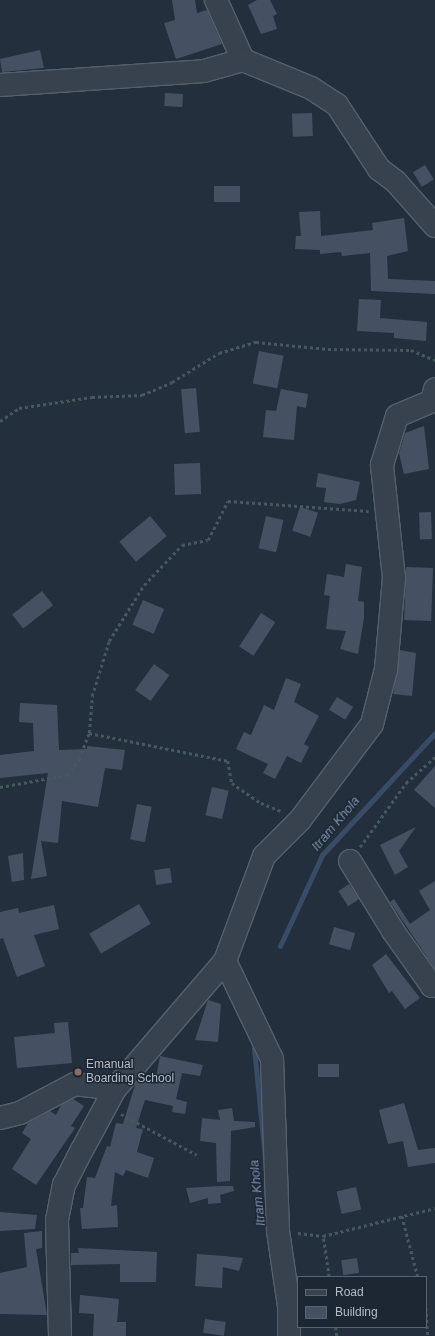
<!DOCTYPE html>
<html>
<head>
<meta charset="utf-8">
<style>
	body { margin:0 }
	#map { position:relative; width:435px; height:1336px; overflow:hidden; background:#242f3e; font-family:Helvetica,sans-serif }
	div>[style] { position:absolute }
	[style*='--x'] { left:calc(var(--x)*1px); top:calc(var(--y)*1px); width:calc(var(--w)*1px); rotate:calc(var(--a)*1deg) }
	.stream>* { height:5px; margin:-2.5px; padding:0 2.5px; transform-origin:2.5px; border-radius:2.5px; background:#394c67 }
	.building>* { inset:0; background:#455162; transform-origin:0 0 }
	.path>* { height:2.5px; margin-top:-1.25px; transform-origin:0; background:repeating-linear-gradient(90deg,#44595c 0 3px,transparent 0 6px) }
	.roads { filter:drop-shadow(1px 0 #565f6c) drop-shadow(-1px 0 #565f6c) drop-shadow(0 1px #565f6c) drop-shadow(0 -1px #565f6c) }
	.minor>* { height:22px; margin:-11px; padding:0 11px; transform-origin:11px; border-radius:11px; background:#38414e }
	.dots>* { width:11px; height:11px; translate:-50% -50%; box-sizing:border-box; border:2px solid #1d2633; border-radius:50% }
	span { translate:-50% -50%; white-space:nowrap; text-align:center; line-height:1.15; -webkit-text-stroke:3px #1d2633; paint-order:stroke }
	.poi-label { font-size:12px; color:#b4bcc9 }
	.left { translate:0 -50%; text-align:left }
	.water-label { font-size:13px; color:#7c92b1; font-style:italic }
	.legend { position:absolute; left:297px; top:1276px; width:130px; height:52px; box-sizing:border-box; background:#1d2633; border:1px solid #59626f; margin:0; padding:5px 7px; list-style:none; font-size:12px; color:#b4bcc9 }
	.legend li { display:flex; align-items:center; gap:8px; height:20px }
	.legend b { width:20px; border:1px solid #59626f }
</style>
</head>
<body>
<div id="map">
	<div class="stream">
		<div style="--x:280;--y:946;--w:100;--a:-65.2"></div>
		<div style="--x:322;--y:855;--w:166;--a:-47.2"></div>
		<div style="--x:254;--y:1048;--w:111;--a:84.3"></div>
	</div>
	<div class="building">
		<div style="clip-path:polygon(172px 0,195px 0,197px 13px,207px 10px,222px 44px,176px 59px,164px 23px,175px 20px)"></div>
		<div style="clip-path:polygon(257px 0,270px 0,277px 14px,273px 16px,277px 29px,261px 34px,248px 5px)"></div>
		<div style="clip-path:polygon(40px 50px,44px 68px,2px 72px,0 59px)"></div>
		<div style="left:165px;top:93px;width:18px;height:13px;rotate:3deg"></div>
		<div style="left:312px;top:113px;width:23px;height:20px;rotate:88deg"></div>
		<div style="left:425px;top:165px;width:17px;height:14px;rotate:59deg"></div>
		<div style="left:214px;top:186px;width:26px;height:16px"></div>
		<div style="clip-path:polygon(320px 211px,321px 236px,373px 230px,372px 223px,404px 218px,408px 251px,387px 256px,388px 279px,435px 281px,435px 294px,371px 291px,370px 253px,342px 256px,341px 252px,320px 254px,320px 250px,295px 249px,296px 236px,301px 236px,299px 212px)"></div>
		<div style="clip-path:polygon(359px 299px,381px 300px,380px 318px,427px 322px,426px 341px,394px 338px,394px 333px,357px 331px)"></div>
		<div style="left:259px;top:351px;width:25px;height:33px;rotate:11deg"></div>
		<div style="left:196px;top:388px;width:44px;height:15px;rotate:85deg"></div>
		<div style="clip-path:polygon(281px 389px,308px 394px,306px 408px,297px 406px,294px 440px,263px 437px,266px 410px,276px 411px)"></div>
		<div style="clip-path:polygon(424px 426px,429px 469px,404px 474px,399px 453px,405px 433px)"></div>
		<div style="left:200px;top:463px;width:31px;height:26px;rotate:88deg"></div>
		<div style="clip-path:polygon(318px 473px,360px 482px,356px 500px,340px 504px,324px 502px,326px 488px,316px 487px)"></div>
		<div style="left:300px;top:507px;width:19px;height:25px;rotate:18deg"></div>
		<div style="left:431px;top:512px;width:27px;height:12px;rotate:88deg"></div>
		<div style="left:150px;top:516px;width:26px;height:40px;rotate:50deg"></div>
		<div style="left:266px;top:516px;width:18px;height:33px;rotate:13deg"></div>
		<div style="clip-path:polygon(346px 564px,362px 567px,358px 601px,364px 602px,364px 618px,358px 654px,340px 649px,346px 631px,326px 629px,330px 596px,324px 595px,327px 574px,344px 577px)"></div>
		<div style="left:406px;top:567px;width:27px;height:53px;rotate:2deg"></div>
		<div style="left:42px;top:591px;width:18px;height:38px;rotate:52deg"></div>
		<div style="left:143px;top:600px;width:23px;height:27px;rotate:23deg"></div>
		<div style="left:261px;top:613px;width:17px;height:40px;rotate:33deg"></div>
		<div style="clip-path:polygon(400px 650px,416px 653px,412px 696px,393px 694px)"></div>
		<div style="left:154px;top:664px;width:19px;height:32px;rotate:36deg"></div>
		<div style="clip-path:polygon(286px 678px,301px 684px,294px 702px,319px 716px,304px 744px,309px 747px,301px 763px,287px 756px,275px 779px,263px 773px,268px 764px,236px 749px,244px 732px,251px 735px,264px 705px,274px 710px)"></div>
		<div style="left:337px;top:697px;width:19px;height:15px;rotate:32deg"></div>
		<div style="clip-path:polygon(20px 703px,57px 705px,59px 750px,87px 749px,87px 746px,125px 750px,122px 770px,105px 768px,98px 807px,62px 801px,58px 843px,41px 841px,47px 876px,31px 879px,48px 773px,0 778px,0 755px,34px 751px,33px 723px,19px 722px)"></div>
		<div style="clip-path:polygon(435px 766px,435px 808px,414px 790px)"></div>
		<div style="left:212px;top:787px;width:17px;height:29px;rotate:13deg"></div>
		<div style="left:137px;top:804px;width:15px;height:36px;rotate:11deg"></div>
		<div style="clip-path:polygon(416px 827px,399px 851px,408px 867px,395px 875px,380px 845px)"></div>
		<div style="clip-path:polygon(23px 853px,24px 880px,12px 882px,8px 856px)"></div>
		<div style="left:170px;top:868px;width:15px;height:16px;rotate:82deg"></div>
		<div style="clip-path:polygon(435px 881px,435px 969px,390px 902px,394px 899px,410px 924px,430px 910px,419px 891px)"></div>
		<div style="left:349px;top:884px;width:18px;height:13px;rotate:56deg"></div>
		<div style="left:139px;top:904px;width:23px;height:58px;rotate:59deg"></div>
		<div style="clip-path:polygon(54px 905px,59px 929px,34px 935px,45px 966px,17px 977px,3px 938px,0 939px,0 912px,18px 908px,19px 913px)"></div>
		<div style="left:334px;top:927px;width:22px;height:18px;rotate:16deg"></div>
		<div style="clip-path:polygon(386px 954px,420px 998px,405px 1009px,392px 991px,389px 993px,372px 965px)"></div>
		<div style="clip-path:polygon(208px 1000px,221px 1004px,218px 1042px,195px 1040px)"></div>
		<div style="clip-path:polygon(68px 1022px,72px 1063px,17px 1068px,14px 1037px,55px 1033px,54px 1023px)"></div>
		<div style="clip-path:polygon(160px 1056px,203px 1065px,200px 1076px,182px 1073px,176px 1099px,187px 1102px,185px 1114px,172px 1112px,173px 1106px,145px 1100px,136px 1128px,143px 1129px,137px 1152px,154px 1158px,148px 1178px,126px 1170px,123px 1176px,115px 1172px,111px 1206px,117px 1205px,118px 1227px,82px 1229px,80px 1208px,83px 1208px,87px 1177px,95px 1178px,107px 1146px,110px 1147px,116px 1123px,123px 1124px,135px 1085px,139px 1081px,155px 1083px)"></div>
		<div style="left:318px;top:1064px;width:21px;height:13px"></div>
		<div style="clip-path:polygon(73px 1099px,84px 1106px,71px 1126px,75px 1128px,36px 1185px,12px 1169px,31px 1139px,22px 1133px,28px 1123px,50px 1111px,56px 1115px,61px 1105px)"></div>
		<div style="clip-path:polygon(404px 1103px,418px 1150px,435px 1148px,435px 1163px,408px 1167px,403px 1141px,388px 1144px,379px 1110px)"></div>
		<div style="clip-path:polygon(232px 1108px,234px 1121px,255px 1122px,255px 1127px,231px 1131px,230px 1181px,217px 1182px,216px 1143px,200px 1141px,202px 1118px,220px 1120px,218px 1110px)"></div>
		<div style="clip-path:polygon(220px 1186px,233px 1186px,234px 1191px,220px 1195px,221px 1203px,208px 1204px,208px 1198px,190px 1203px,186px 1188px)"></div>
		<div style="left:356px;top:1187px;width:23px;height:20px;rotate:77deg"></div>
		<div style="clip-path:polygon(0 1212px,37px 1215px,35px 1229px,0 1231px)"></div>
		<div style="clip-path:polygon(42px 1231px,42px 1248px,36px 1249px,47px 1315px,0 1314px,0 1273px,27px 1267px,24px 1233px)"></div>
		<div style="clip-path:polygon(78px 1248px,157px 1252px,156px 1282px,120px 1282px,120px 1264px,71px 1265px,71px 1253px,79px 1253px)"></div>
		<div style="clip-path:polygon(197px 1254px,224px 1256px,243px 1258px,239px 1271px,223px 1267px,222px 1288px,195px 1286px)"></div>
		<div style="left:357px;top:1258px;width:15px;height:16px;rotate:82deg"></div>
		<div style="clip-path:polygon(80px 1295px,119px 1299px,117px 1322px,126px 1322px,126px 1336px,93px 1336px,94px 1314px,79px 1313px)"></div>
		<div style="left:205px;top:1319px;width:21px;height:14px;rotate:8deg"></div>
	</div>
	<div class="path">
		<div style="--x:0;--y:421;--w:23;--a:-34"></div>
		<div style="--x:19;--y:408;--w:74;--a:-8.6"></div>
		<div style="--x:92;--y:397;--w:50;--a:-2.3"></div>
		<div style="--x:142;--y:395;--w:33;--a:-23"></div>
		<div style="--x:172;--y:382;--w:55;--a:-31.7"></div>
		<div style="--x:219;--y:353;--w:39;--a:-17"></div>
		<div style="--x:256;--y:342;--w:72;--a:5.6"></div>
		<div style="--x:328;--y:349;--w:83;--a:0.7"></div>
		<div style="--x:411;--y:350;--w:26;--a:23"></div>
		<div style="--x:89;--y:733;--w:37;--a:-85"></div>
		<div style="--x:92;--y:696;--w:58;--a:-72.8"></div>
		<div style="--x:109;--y:641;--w:66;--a:-58"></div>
		<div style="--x:144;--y:585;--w:55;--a:-46.5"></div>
		<div style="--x:182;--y:545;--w:26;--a:-11"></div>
		<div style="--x:208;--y:540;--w:44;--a:-62.9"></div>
		<div style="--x:228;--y:501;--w:141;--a:4.1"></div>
		<div style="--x:0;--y:787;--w:68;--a:-10.2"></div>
		<div style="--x:67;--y:775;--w:20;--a:-53"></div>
		<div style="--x:79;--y:759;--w:28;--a:-69"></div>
		<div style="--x:89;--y:733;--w:142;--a:11.4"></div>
		<div style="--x:228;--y:761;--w:22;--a:80"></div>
		<div style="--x:232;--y:783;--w:35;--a:35"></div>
		<div style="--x:261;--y:803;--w:24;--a:22"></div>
		<div style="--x:360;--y:847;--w:79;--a:-54.3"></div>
		<div style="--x:406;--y:783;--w:39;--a:-42"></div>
		<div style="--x:121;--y:1114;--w:86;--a:28.3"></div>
		<div style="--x:402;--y:1216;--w:63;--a:75.3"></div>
		<div style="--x:298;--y:1233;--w:25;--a:7"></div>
		<div style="--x:329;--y:1277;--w:41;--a:-98.3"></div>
		<div style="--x:323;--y:1236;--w:115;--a:-14"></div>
		<div style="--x:426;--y:1308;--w:28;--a:86"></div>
		<div style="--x:336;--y:1327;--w:9;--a:84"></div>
	</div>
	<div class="roads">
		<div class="minor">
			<div style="--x:216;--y:0;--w:66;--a:65.8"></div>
			<div style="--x:0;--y:85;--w:204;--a:-3.9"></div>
			<div style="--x:204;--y:71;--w:41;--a:-15.8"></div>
			<div style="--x:243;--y:60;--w:74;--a:22.4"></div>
			<div style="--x:311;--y:88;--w:31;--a:33"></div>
			<div style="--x:337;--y:105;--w:77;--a:56.7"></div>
			<div style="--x:379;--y:169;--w:21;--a:37"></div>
			<div style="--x:396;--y:182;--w:59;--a:48.4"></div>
			<div style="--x:350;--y:861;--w:82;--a:58.4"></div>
			<div style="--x:393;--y:931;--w:67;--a:54.7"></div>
			<div style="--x:432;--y:986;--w:3;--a:-18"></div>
			<div style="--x:225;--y:961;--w:109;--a:64.4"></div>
			<div style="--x:272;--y:1059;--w:172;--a:88"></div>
			<div style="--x:278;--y:1231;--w:76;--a:81.7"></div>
			<div style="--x:289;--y:1306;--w:30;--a:90"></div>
			<div style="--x:0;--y:1118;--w:21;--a:-14"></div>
			<div style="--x:20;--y:1113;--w:62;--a:-27.8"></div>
			<div style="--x:75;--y:1084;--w:40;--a:7.1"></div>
			<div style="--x:60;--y:1336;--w:116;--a:-91.5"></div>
			<div style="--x:57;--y:1220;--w:36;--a:-79"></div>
			<div style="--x:64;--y:1185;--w:39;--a:-63"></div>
			<div style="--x:82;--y:1150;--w:69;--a:-61.6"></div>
			<div style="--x:115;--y:1089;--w:169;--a:-49.3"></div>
			<div style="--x:225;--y:961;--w:112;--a:-69.6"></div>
			<div style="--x:264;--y:856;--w:51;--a:-45"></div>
			<div style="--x:300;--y:820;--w:120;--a:-53.1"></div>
			<div style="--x:372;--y:724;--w:57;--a:-75.7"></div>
			<div style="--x:386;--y:669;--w:91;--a:-85"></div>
			<div style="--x:394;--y:578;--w:114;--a:-96.1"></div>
			<div style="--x:382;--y:465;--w:51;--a:-73"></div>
			<div style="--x:397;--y:416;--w:38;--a:-23"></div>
			<div style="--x:432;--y:401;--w:12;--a:-76"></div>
		</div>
	</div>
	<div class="dots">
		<div style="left:78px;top:1072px;background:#8d6e63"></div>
	</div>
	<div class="poi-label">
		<span class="left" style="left:86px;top:1072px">Emanual<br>Boarding School</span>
	</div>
	<div class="water-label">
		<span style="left:336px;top:824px;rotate:-50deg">Itram Khola</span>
		<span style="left:258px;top:1193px;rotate:-96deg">Itram Khola</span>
	</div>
	<ul class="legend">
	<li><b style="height:5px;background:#38414e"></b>Road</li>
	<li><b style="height:11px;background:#455162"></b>Building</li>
	</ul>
</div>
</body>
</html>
